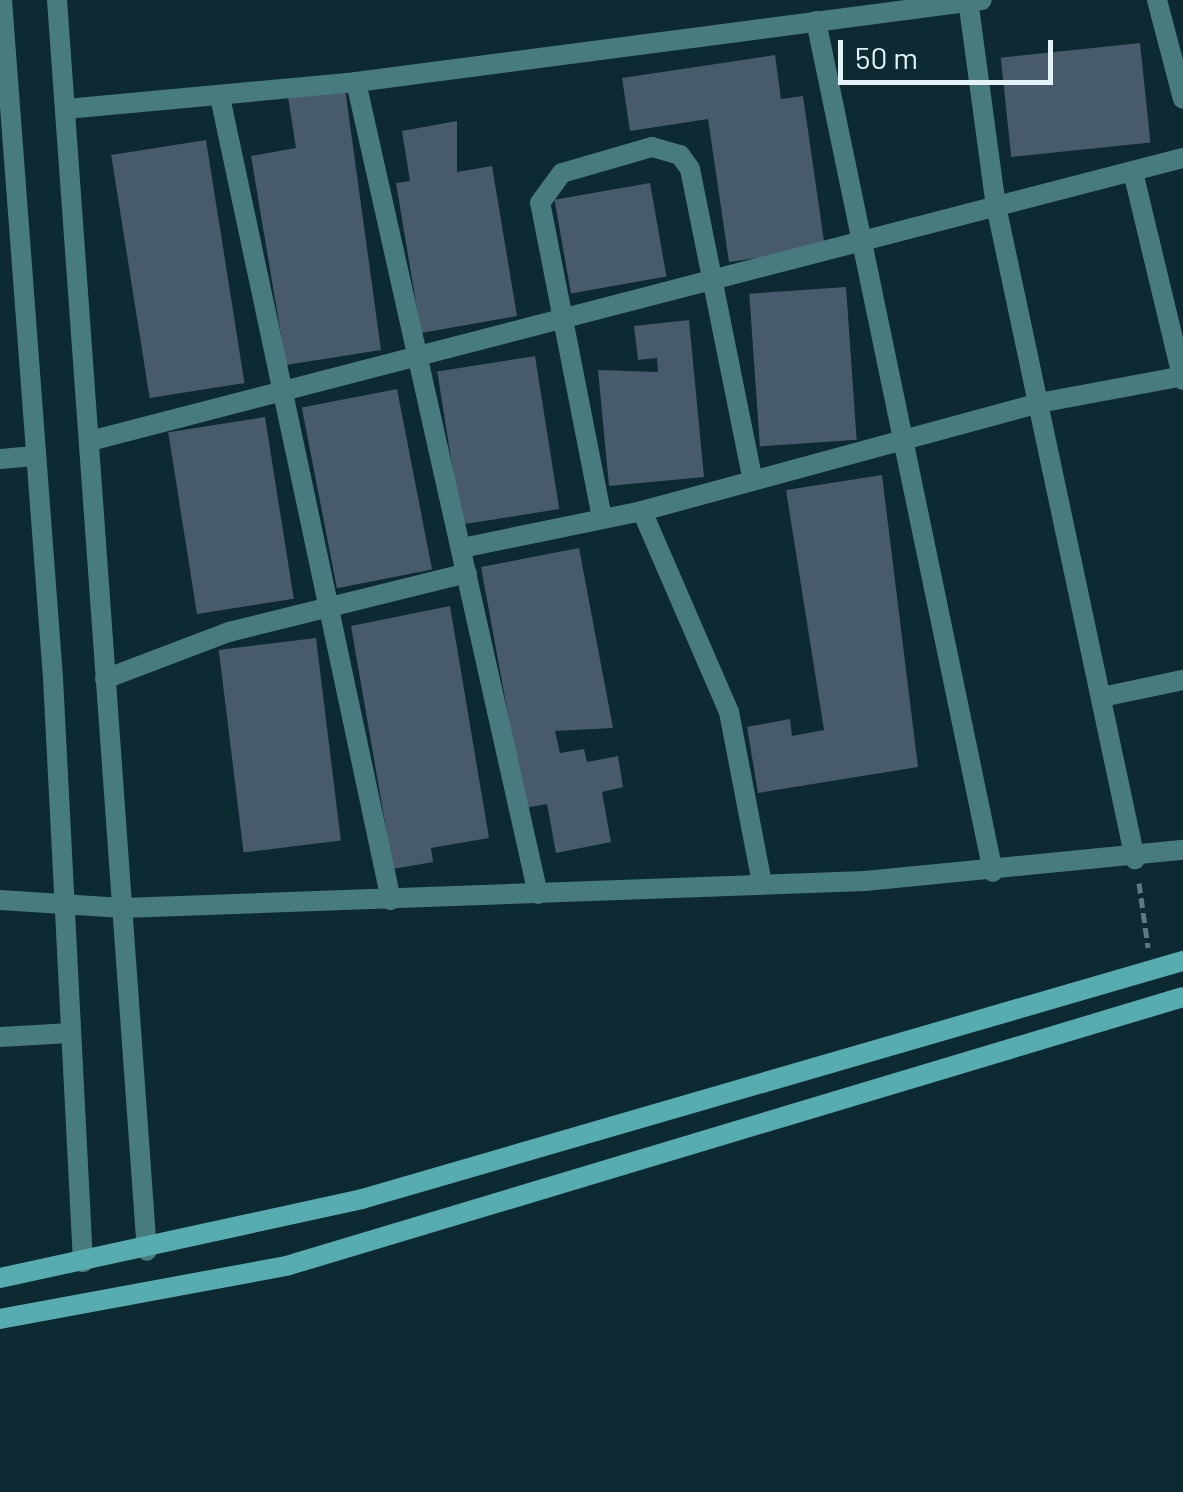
<!DOCTYPE html>
<html>
<head>
<meta charset="utf-8">
<style>
	body { margin:0 }
	#map { position:relative; width:1183px; height:1492px; overflow:hidden; background:#0d2931; font-family:Barlow,sans-serif }
	div>[style] { position:absolute }
	[style*='--x'] { left:calc(var(--x)*1px); top:calc(var(--y)*1px); width:calc(var(--w)*1px); rotate:calc(var(--a)*1deg) }
	.building>* { inset:0; background:#475b6c; transform-origin:0 0 }
	.path>* { height:5px; margin-top:-2.5px; transform-origin:0; background:repeating-linear-gradient(90deg,#60787f 0 10px,transparent 0 15px) }
	.street>* { height:20px; margin:-10px; padding:0 10px; transform-origin:10px; border-radius:10px; background:#487b7d }
	.secondary>* { height:20px; margin:-10px; padding:0 10px; transform-origin:10px; border-radius:10px; background:#56acaf }
	span { translate:-50% -50%; white-space:nowrap; text-align:center; line-height:1.15; -webkit-text-stroke:8px #0d2931; paint-order:stroke }
	.scale { position:absolute; left:838px; top:40px; width:215px; height:45px; box-sizing:border-box; border:5px solid #e2f2f8; border-top:0; padding-left:12px; font-size:30px; line-height:35px; white-space:nowrap; color:#e2f2f8; -webkit-text-stroke:8px #0d2931; paint-order:stroke }
</style>
</head>
<body>
<div id="map">
	<div class="building">
		<div style="left:1140px;top:43px;width:100px;height:140px;rotate:84deg"></div>
		<div style="clip-path:polygon(775px 55px,781px 99px,803px 96px,825px 248px,729px 262px,708px 119px,630px 131px,622px 78px)"></div>
		<div style="clip-path:polygon(345px 88px,381px 350px,286px 365px,251px 156px,296px 148px,288px 97px)"></div>
		<div style="clip-path:polygon(457px 121px,457px 172px,492px 166px,517px 316px,421px 333px,396px 183px,410px 181px,402px 131px)"></div>
		<div style="left:206px;top:140px;width:246px;height:96px;rotate:81deg"></div>
		<div style="left:650px;top:183px;width:95px;height:97px;rotate:80deg"></div>
		<div style="left:846px;top:287px;width:153px;height:97px;rotate:86deg"></div>
		<div style="clip-path:polygon(689px 320px,704px 477px,609px 486px,598px 370px,658px 372px,657px 358px,638px 360px,634px 326px)"></div>
		<div style="left:535px;top:356px;width:155px;height:99px;rotate:81deg"></div>
		<div style="left:397px;top:389px;width:184px;height:97px;rotate:79deg"></div>
		<div style="left:265px;top:417px;width:184px;height:98px;rotate:81deg"></div>
		<div style="clip-path:polygon(882px 475px,918px 767px,758px 793px,747px 727px,790px 719px,792px 736px,824px 730px,786px 490px)"></div>
		<div style="clip-path:polygon(579px 548px,613px 728px,555px 731px,560px 753px,584px 749px,587px 762px,618px 756px,623px 787px,602px 792px,611px 842px,556px 853px,547px 804px,525px 808px,481px 567px)"></div>
		<div style="clip-path:polygon(450px 606px,489px 838px,431px 848px,433px 862px,393px 869px,351px 626px)"></div>
		<div style="left:316px;top:638px;width:204px;height:98px;rotate:83deg"></div>
	</div>
	<div class="path">
		<div style="--x:1139;--y:883;--w:65;--a:82"></div>
	</div>
	<div class="street">
		<div style="--x:2;--y:0;--w:680;--a:85.7"></div>
		<div style="--x:53;--y:678;--w:585;--a:87.06"></div>
		<div style="--x:57;--y:0;--w:1254;--a:85.89"></div>
		<div style="--x:968;--y:0;--w:203;--a:82.3"></div>
		<div style="--x:995;--y:201;--w:673;--a:77.99"></div>
		<div style="--x:1157;--y:0;--w:102;--a:75.3"></div>
		<div style="--x:816;--y:21;--w:869;--a:78.25"></div>
		<div style="--x:356;--y:82;--w:832;--a:77.37"></div>
		<div style="--x:220;--y:97;--w:821;--a:77.98"></div>
		<div style="--x:66;--y:109;--w:291;--a:-5.3"></div>
		<div style="--x:356;--y:82;--w:631;--a:-7.46"></div>
		<div style="--x:1133;--y:172;--w:214;--a:76.5"></div>
		<div style="--x:90;--y:441;--w:1129;--a:-14.52"></div>
		<div style="--x:0;--y:459;--w:35;--a:-5"></div>
		<div style="--x:642;--y:511;--w:219;--a:66.6"></div>
		<div style="--x:729;--y:712;--w:175;--a:79.1"></div>
		<div style="--x:602;--y:518;--w:321;--a:-101.1"></div>
		<div style="--x:540;--y:203;--w:37;--a:-54"></div>
		<div style="--x:562;--y:173;--w:94;--a:-16.1"></div>
		<div style="--x:652;--y:147;--w:29;--a:16"></div>
		<div style="--x:680;--y:155;--w:17;--a:54"></div>
		<div style="--x:690;--y:169;--w:318;--a:78.6"></div>
		<div style="--x:462;--y:548;--w:184;--a:-11.6"></div>
		<div style="--x:642;--y:511;--w:411;--a:-15.2"></div>
		<div style="--x:1039;--y:403;--w:147;--a:-10.6"></div>
		<div style="--x:105;--y:679;--w:133;--a:-20.8"></div>
		<div style="--x:229;--y:632;--w:245;--a:-13.9"></div>
		<div style="--x:1102;--y:697;--w:83;--a:-11.9"></div>
		<div style="--x:0;--y:900;--w:123;--a:3.7"></div>
		<div style="--x:123;--y:908;--w:742;--a:-2.08"></div>
		<div style="--x:865;--y:881;--w:320;--a:-5.6"></div>
		<div style="--x:0;--y:1037;--w:70;--a:-3.3"></div>
	</div>
	<div class="secondary">
		<div style="--x:0;--y:1278;--w:371;--a:-12.3"></div>
		<div style="--x:362;--y:1199;--w:855;--a:-16.17"></div>
		<div style="--x:0;--y:1319;--w:291;--a:-10.5"></div>
		<div style="--x:286;--y:1266;--w:936;--a:-16.69"></div>
	</div>
	<div class="scale">50 m</div>
</div>
</body>
</html>
